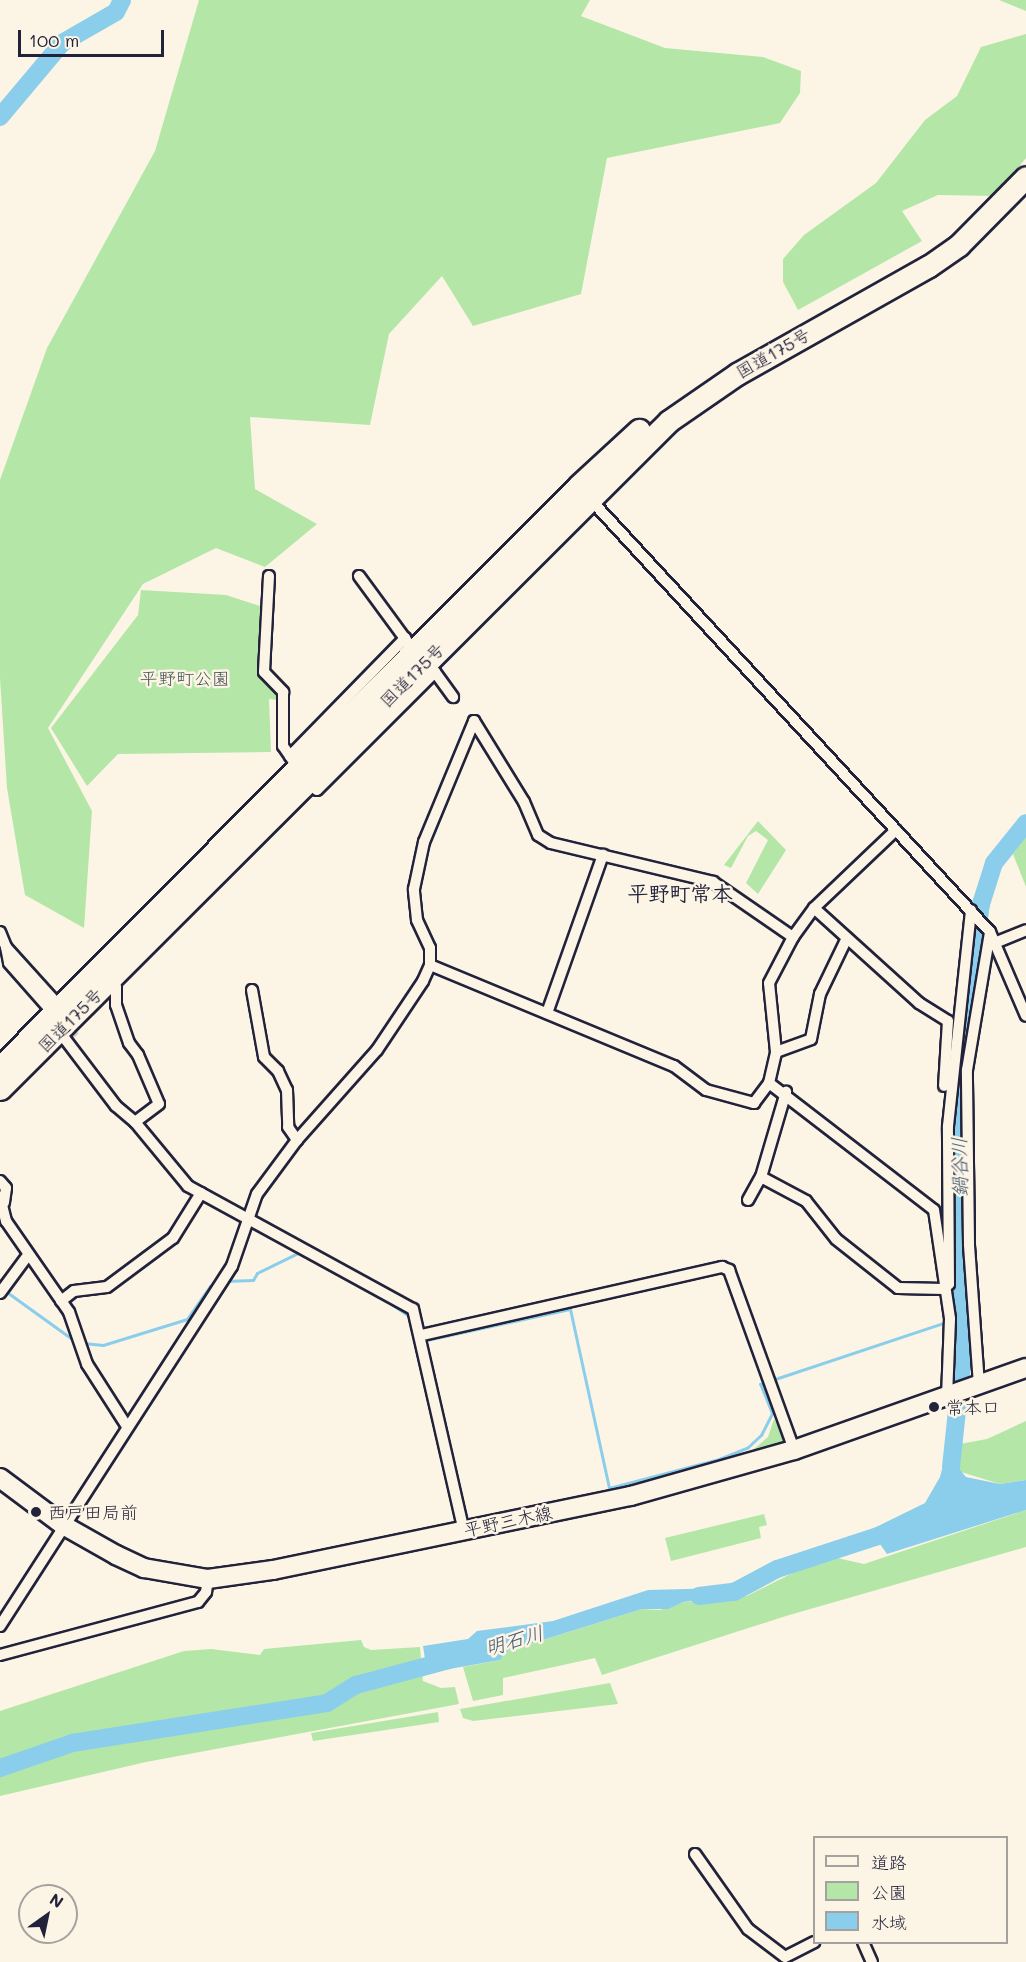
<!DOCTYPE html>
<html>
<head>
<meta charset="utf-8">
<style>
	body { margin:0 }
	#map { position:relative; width:1026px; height:1962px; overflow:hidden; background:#fcf5e5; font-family:Mali,"Klee One",sans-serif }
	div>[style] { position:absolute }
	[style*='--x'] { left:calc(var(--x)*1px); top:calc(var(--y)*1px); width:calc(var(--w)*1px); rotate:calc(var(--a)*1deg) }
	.green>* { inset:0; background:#b4e7a7 }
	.water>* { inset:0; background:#8bceec }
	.stream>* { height:3px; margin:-1.5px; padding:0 1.5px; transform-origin:1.5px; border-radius:1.5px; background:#8bceec }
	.river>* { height:18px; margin:-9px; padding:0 9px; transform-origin:9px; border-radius:9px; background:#8bceec }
	.street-tunnel>* { height:10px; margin-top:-5px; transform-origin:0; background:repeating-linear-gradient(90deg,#d0cbc3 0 10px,transparent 0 15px) }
	.roads { filter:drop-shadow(2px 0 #22223b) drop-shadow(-2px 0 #22223b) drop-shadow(0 2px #22223b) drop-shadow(0 -2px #22223b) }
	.street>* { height:10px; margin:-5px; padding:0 5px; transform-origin:5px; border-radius:5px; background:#fcf5e5 }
	.primary>* { height:18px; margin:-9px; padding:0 9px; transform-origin:9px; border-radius:9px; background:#fcf5e5 }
	.highway>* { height:21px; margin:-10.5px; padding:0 10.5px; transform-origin:10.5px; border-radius:10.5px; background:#fcf5e5 }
	.dots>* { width:16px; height:16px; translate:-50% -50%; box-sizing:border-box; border:3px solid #fcf5e5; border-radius:50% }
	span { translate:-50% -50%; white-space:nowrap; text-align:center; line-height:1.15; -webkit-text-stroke:5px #fcf5e5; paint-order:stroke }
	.street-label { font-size:18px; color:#22223b }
	.park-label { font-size:18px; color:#465356 }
	.poi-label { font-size:18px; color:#22223b }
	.left { translate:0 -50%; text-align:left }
	.water-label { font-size:20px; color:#425670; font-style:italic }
	.quarter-label { font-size:21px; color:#22223b; font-weight:700 }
	.legend { position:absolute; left:813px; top:1836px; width:195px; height:108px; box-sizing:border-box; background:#fcf5e5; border:2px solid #a5a1a1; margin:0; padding:8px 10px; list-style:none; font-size:18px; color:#22223b }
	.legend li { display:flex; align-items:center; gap:12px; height:30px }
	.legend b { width:30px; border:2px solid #a5a1a1 }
	.north { position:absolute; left:18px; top:1884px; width:60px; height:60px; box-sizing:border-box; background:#fcf5e5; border:2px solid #a5a1a1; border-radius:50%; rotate:33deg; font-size:16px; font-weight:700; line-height:24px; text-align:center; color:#22223b }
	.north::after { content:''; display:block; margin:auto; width:21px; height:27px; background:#22223b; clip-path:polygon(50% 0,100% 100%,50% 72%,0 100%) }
	.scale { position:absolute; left:18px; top:30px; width:146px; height:27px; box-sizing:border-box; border:3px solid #22223b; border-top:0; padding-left:8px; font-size:18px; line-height:21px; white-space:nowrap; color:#22223b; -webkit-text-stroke:4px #fcf5e5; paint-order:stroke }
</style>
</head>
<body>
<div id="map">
	<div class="green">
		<div style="clip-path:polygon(199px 0,590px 0,581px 16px,665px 48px,763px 57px,801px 71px,800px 93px,780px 123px,607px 158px,581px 294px,473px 326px,442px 276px,389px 334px,370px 425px,250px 417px,255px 489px,317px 524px,265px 567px,216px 548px,143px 584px,48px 728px,92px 811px,84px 928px,25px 895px,7px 788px,0 678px,0 480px,47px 348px,155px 151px)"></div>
		<div style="clip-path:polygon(999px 0,1026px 0,1026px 11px)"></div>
		<div style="clip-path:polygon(1026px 34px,1026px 158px,994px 196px,938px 195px,902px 211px,922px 241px,798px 310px,783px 282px,783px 259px,804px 235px,876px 183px,925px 120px,957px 96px,981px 47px)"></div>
		<div style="clip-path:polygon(141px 590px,226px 595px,260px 606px,264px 612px,260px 661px,277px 692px,277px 700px,269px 699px,271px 752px,118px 754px,87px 786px,51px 728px,138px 615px)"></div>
		<div style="clip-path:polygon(758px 821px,786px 850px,758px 894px,746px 883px,768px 840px,756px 831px,748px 836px,731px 868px,724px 865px)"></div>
		<div style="clip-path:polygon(1026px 837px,1026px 887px,1013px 854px)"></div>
		<div style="clip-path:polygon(774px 1419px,786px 1441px,748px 1454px,768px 1437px)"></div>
		<div style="clip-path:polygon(1026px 1421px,1026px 1480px,1000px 1484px,961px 1472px,957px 1466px,960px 1444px,987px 1439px)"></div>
		<div style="clip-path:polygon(1026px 1510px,1026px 1547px,786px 1616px,602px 1675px,595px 1658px,503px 1678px,503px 1695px,473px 1701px,463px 1667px,500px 1660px,507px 1651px,642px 1609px,660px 1610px,683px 1602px,747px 1596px,812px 1563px,837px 1558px,864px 1564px)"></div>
		<div style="clip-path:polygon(764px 1514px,767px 1525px,759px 1527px,761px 1538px,671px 1561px,665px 1538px)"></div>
		<div style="clip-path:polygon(361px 1640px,364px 1647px,371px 1650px,420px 1647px,423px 1681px,441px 1688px,455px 1687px,459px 1704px,146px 1762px,0 1796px,0 1711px,184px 1651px,211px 1649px,260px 1655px,264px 1649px)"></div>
		<div style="clip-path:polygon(610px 1683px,618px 1704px,473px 1721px,463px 1718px,460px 1709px)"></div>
		<div style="clip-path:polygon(438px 1712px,439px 1722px,313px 1741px,311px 1733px)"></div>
	</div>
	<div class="water">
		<div style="clip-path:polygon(949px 1442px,960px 1444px,957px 1466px,966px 1477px,1000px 1484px,1026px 1480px,1026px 1510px,887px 1554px,870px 1530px,925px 1503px,940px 1477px)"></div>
		<div style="clip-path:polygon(723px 1588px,724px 1596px,683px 1602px,668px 1609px,642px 1609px,507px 1651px,500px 1660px,427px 1673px,423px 1646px,468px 1639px,477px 1631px,553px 1621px,648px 1590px)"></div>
	</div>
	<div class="stream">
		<div style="--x:225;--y:1281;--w:28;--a:-2"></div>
		<div style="--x:253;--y:1280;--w:8;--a:-60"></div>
		<div style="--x:257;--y:1273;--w:48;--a:-26"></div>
		<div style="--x:4;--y:1290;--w:89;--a:35.8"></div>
		<div style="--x:383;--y:1298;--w:32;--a:35"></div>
		<div style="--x:422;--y:1341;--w:151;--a:-12.2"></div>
		<div style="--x:570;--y:1309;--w:183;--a:77.7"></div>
		<div style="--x:609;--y:1488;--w:114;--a:-14.8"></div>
		<div style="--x:719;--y:1459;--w:31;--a:-22"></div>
		<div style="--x:748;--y:1447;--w:18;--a:-43"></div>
		<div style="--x:761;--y:1435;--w:25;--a:-63"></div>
		<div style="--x:772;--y:1413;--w:31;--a:-112"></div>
		<div style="--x:760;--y:1384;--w:6;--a:-18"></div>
		<div style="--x:83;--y:1343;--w:20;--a:6"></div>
		<div style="--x:103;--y:1345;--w:88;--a:-17.2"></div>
		<div style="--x:187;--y:1319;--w:40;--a:-55.1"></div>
		<div style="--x:210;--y:1286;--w:9;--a:-32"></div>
		<div style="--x:772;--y:1380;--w:199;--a:-18.4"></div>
	</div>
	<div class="river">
		<div style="--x:0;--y:117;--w:97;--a:-50"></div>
		<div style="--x:62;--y:43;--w:62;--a:-29.9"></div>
		<div style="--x:116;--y:12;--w:13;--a:-63"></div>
		<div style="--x:951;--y:1467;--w:113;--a:-83.9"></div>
		<div style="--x:963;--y:1355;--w:238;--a:-91.2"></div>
		<div style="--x:958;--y:1117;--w:71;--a:-86.8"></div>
		<div style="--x:962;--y:1046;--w:143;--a:-82.4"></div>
		<div style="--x:981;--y:904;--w:43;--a:-72.4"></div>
		<div style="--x:994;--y:863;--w:51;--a:-51.3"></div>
		<div style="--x:699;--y:1596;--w:35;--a:-7"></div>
		<div style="--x:734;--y:1592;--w:49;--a:-28.1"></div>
		<div style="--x:777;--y:1569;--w:122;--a:-18.1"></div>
		<div style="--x:0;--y:1768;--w:76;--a:-19.1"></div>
		<div style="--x:72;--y:1743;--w:258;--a:-8.9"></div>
		<div style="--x:327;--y:1703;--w:34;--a:-32"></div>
		<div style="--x:356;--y:1685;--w:96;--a:-15"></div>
	</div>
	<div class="street-tunnel">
		<div style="--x:62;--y:1023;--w:19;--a:47"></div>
	</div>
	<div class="roads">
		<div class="street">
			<div style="--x:588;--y:497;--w:592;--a:47.26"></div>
			<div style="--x:990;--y:932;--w:91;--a:66.8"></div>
			<div style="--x:269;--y:576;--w:96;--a:93"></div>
			<div style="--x:264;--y:672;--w:28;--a:46"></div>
			<div style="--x:283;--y:692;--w:54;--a:90"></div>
			<div style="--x:283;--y:746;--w:12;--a:55"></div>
			<div style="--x:359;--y:576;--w:84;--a:53.7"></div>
			<div style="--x:432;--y:668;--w:36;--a:54"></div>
			<div style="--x:294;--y:762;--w:7;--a:-124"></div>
			<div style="--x:290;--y:756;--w:165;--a:-45.7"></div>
			<div style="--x:308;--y:779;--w:14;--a:51"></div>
			<div style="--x:317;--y:790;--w:167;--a:-45"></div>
			<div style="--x:814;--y:908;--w:142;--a:42.1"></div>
			<div style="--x:919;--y:1003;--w:34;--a:32"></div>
			<div style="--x:948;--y:1021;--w:65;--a:93.5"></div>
			<div style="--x:0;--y:932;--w:16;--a:68"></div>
			<div style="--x:6;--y:947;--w:81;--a:48"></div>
			<div style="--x:997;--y:942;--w:31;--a:-22"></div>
			<div style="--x:6;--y:947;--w:16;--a:79"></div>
			<div style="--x:9;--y:963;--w:56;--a:48.6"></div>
			<div style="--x:430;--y:965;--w:264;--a:22.5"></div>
			<div style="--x:674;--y:1066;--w:40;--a:37"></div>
			<div style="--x:706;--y:1090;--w:50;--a:15.2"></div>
			<div style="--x:754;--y:1103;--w:25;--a:-53"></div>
			<div style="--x:769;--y:1083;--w:32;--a:-77"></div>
			<div style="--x:776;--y:1052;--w:69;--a:-95.8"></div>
			<div style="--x:769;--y:983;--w:52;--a:-62.4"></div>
			<div style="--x:793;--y:937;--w:36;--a:-54"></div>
			<div style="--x:814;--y:908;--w:113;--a:-43.6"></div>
			<div style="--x:110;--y:980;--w:9;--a:49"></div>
			<div style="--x:116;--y:987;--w:18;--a:90"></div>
			<div style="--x:116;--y:1005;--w:40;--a:71.1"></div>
			<div style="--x:129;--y:1043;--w:15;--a:53"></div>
			<div style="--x:138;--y:1055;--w:53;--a:66.8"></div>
			<div style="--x:159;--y:1104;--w:30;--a:143"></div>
			<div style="--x:252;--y:990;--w:68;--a:79.8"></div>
			<div style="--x:264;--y:1057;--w:20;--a:45"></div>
			<div style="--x:278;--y:1071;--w:21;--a:65"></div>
			<div style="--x:287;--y:1090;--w:37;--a:88"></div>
			<div style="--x:288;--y:1127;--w:16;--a:55"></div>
			<div style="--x:547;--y:1013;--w:168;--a:-70.5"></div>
			<div style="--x:59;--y:1031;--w:94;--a:52.8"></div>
			<div style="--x:116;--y:1106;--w:25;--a:40"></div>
			<div style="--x:135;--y:1122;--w:83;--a:50.4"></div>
			<div style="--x:188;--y:1186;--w:256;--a:28.7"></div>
			<div style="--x:413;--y:1309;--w:228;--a:77.1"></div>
			<div style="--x:776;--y:1052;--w:37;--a:-20"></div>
			<div style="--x:811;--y:1039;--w:46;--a:-78.7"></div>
			<div style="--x:820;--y:994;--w:62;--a:-64.3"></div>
			<div style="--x:769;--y:1083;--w:208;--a:37.6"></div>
			<div style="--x:934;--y:1210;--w:110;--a:81.6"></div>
			<div style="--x:950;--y:1319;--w:78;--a:92.2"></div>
			<div style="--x:761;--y:1177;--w:51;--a:28.1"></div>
			<div style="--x:806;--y:1201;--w:48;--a:51.7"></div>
			<div style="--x:836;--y:1239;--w:79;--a:38.3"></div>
			<div style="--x:898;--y:1288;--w:46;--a:1.2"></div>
			<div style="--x:944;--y:1289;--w:7;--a:-45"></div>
			<div style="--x:949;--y:1284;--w:158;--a:-90.4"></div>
			<div style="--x:948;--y:1126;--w:217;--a:-83.9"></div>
			<div style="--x:0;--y:1181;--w:9;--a:49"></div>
			<div style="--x:6;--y:1188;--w:15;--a:98"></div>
			<div style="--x:0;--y:1197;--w:25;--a:76"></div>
			<div style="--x:6;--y:1221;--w:111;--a:55.3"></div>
			<div style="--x:69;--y:1312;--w:55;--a:70.9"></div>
			<div style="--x:87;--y:1364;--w:72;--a:57.4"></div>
			<div style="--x:748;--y:1200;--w:26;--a:-61"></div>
			<div style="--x:761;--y:1177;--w:89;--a:-73.6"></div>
			<div style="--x:0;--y:1293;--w:47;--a:-53.6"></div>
			<div style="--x:61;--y:1301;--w:16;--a:-38"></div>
			<div style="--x:74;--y:1291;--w:33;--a:-7"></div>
			<div style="--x:107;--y:1287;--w:82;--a:-36.6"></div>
			<div style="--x:173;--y:1238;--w:53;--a:-58.1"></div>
			<div style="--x:422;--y:1335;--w:308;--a:-12.8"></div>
			<div style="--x:722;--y:1267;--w:8;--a:23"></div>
			<div style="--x:729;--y:1270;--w:191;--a:70.1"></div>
			<div style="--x:979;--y:1385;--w:141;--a:-94.1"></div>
			<div style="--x:969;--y:1244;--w:174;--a:-90.7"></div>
			<div style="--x:967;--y:1070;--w:140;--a:-80.5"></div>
			<div style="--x:0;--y:1626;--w:428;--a:-57.2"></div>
			<div style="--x:232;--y:1266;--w:76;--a:-70.9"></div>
			<div style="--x:257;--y:1194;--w:67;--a:-53.5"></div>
			<div style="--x:297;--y:1140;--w:120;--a:-48.4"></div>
			<div style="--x:377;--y:1050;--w:83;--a:-56.3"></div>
			<div style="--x:423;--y:981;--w:17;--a:-66"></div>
			<div style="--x:430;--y:965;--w:17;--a:-90"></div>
			<div style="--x:430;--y:948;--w:31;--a:-115"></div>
			<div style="--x:417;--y:920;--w:31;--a:-96"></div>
			<div style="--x:414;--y:889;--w:48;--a:-78"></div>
			<div style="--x:424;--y:842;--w:131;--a:-67.5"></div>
			<div style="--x:474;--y:721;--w:95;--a:58.3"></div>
			<div style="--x:524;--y:802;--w:36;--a:67"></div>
			<div style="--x:538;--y:835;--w:15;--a:32"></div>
			<div style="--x:551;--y:843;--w:167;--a:13.5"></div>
			<div style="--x:713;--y:882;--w:97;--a:34.5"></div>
			<div style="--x:0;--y:1655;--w:205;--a:-15"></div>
			<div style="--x:198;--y:1602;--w:13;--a:-51"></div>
			<div style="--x:206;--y:1592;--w:13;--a:-81"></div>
			<div style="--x:695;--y:1854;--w:92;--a:54.8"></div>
			<div style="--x:748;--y:1929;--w:46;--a:37.1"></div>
			<div style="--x:785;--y:1957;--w:33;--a:-27"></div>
			<div style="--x:863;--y:1942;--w:22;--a:66"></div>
		</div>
		<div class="primary">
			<div style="--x:0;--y:1478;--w:79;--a:36.7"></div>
			<div style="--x:63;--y:1525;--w:61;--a:29.5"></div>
			<div style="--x:116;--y:1555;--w:31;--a:25"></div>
			<div style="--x:144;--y:1568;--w:65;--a:9.8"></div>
			<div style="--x:208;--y:1579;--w:66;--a:-7.9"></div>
			<div style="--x:273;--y:1570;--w:366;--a:-11.7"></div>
			<div style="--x:631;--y:1496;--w:169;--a:-15.8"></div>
			<div style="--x:794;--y:1450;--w:246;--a:-19.5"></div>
		</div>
		<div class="highway">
			<div style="--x:0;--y:1067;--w:820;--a:-45.15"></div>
			<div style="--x:578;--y:486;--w:83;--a:-42.6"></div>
			<div style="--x:0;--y:1089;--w:945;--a:-44.96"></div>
			<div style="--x:669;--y:421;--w:83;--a:-34.7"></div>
			<div style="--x:737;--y:374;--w:220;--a:-29.4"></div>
			<div style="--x:929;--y:266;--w:37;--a:-35"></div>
			<div style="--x:959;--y:245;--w:95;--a:-45.4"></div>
		</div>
	</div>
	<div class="dots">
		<div style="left:934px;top:1407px;background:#22223b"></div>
		<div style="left:36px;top:1512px;background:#22223b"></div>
	</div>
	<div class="street-label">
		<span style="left:773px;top:353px;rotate:-30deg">国道175号</span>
		<span style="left:412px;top:675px;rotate:-45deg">国道175号</span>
		<span style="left:70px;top:1020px;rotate:-45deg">国道175号</span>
		<span style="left:508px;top:1521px;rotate:-12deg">平野三木線</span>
	</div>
	<div class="park-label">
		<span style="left:185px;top:678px">平野町公園</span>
	</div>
	<div class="poi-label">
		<span class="left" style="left:946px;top:1407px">常本口</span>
		<span class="left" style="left:48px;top:1512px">西戸田局前</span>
	</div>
	<div class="water-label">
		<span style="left:959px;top:1167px;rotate:-91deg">鍋谷川</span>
		<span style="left:514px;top:1640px;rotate:-16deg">明石川</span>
	</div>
	<div class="quarter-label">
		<span style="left:680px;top:893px">平野町常本</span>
	</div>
	<ul class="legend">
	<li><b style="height:8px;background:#fcf5e5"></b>道路</li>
	<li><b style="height:16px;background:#b4e7a7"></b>公園</li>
	<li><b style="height:16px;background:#8bceec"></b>水域</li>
	</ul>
	<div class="north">N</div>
	<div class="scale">100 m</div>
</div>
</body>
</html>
